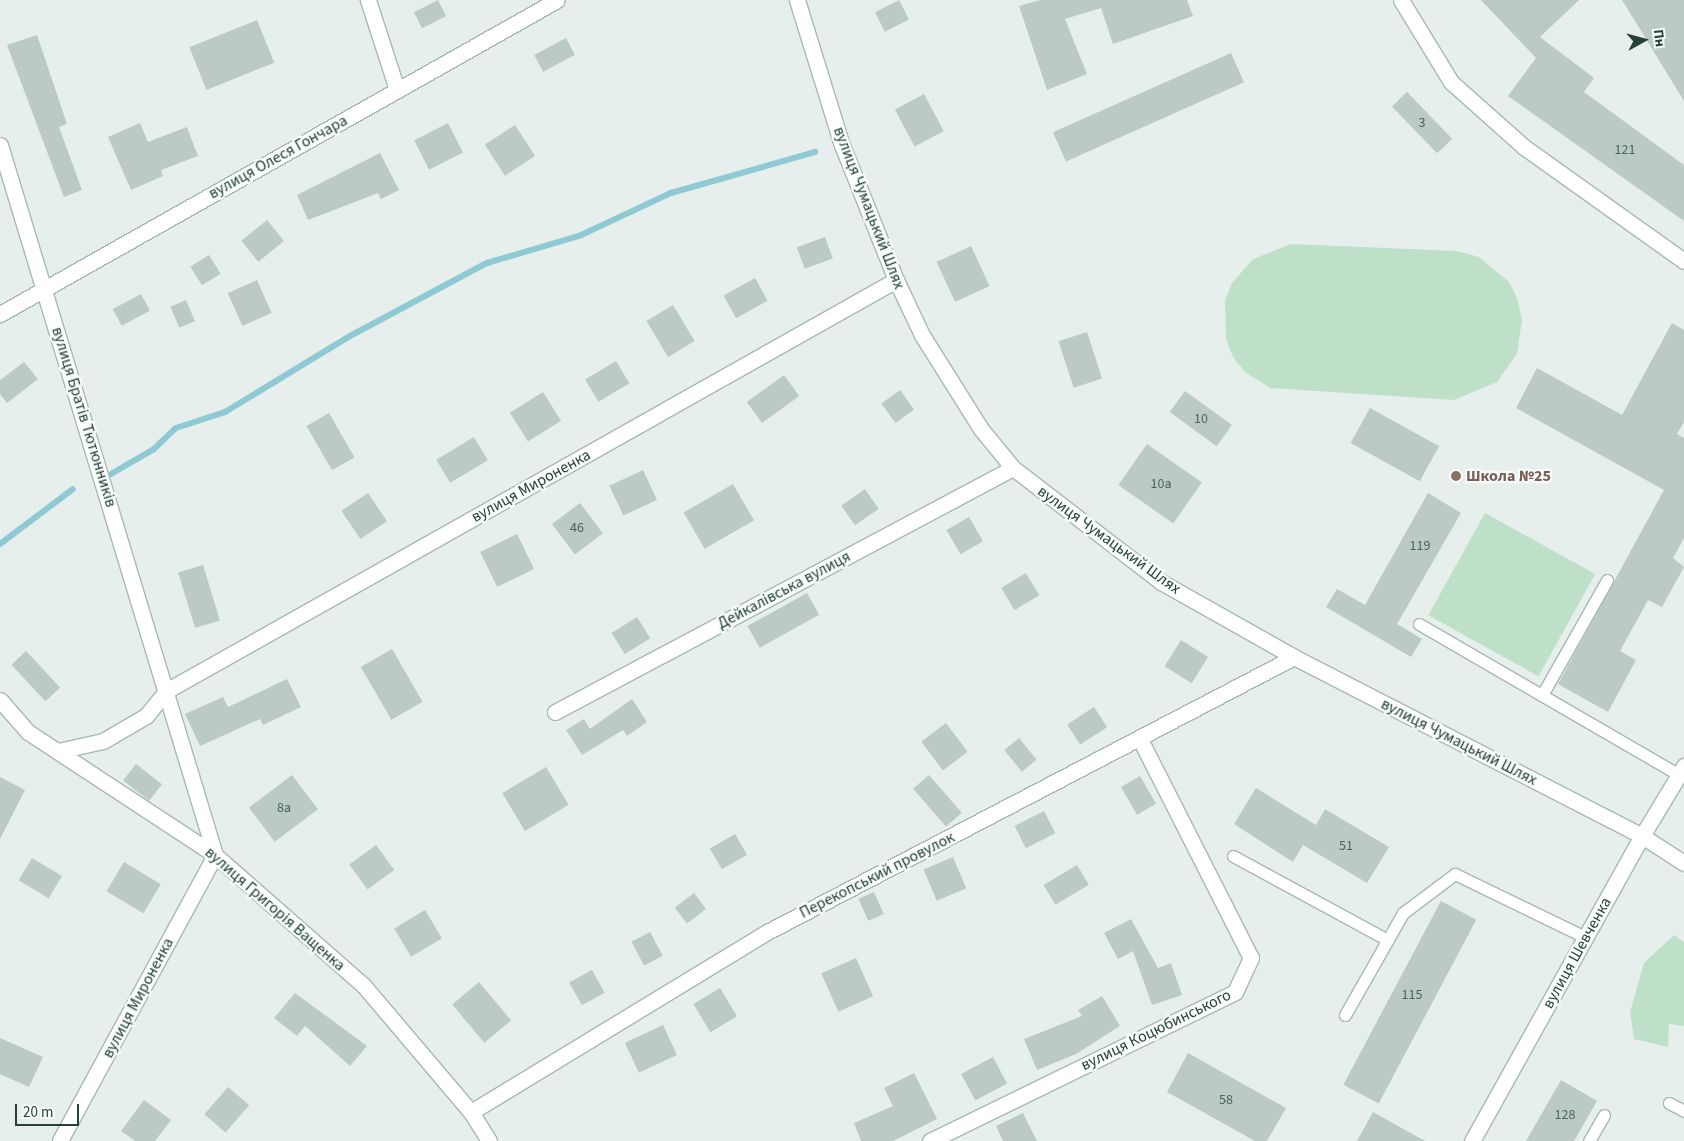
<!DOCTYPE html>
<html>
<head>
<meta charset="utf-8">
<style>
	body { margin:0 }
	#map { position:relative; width:1684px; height:1141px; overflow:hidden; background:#e6efeb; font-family:"Source Sans 3",sans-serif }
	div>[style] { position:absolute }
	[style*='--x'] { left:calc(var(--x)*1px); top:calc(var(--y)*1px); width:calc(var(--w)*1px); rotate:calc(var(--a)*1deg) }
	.green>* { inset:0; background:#bfe0c8; transform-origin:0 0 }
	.stream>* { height:6px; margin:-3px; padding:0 3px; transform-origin:3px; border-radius:3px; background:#8ec9d4 }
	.building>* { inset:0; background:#bbcac4; transform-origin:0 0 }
	.roads { filter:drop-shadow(1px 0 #a8b8b2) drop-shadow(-1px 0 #a8b8b2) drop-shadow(0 1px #a8b8b2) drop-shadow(0 -1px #a8b8b2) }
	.service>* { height:11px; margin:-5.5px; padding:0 5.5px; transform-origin:5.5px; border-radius:5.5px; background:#fff }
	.minor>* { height:15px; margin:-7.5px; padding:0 7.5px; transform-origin:7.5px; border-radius:7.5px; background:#fff }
	.tertiary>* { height:15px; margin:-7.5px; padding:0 7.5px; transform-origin:7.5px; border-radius:7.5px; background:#fff }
	.secondary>* { height:15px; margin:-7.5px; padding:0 7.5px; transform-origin:7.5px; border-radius:7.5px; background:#fff }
	.dots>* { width:14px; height:14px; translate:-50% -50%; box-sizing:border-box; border:2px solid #f7fbf9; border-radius:50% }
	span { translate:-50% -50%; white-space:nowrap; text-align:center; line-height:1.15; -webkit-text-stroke:4.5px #f7fbf9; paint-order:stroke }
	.number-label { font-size:14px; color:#4a645c }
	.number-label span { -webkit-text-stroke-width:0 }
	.street-label { font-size:16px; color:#24423a }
	.education-label { font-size:16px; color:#785e54; font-weight:700 }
	.left { translate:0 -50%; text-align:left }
	.north { position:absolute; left:1619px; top:15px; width:50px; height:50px; -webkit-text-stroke:4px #f7fbf9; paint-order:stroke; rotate:83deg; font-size:14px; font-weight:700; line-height:20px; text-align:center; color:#24423a }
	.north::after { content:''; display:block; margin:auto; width:18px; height:22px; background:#24423a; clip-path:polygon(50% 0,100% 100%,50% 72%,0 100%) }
	.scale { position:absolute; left:15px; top:1104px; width:64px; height:22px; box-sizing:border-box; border:2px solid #24423a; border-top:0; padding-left:6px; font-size:15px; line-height:18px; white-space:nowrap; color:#24423a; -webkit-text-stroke:4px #f7fbf9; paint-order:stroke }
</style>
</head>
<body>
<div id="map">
	<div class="green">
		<div style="clip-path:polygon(1291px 244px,1457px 251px,1479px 257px,1509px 282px,1517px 298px,1522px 320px,1517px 354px,1497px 382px,1454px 400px,1270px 388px,1245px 372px,1233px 357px,1226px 339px,1225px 300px,1232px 283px,1253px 259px)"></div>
		<div style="left:1485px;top:513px;width:126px;height:117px;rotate:29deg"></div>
		<div style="clip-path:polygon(1674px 935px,1684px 942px,1684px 1026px,1669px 1024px,1668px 1047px,1634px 1039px,1630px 1012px,1644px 963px)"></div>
	</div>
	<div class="stream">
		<div style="--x:111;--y:474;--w:50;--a:-30.2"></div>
		<div style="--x:154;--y:449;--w:30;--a:-44"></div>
		<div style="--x:176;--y:428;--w:52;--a:-18.1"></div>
		<div style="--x:225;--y:412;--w:146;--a:-31.3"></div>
		<div style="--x:350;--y:336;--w:155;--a:-28.1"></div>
		<div style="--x:487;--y:263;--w:96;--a:-16.4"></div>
		<div style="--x:579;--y:236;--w:102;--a:-25.1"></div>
		<div style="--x:671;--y:193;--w:150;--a:-15.9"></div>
		<div style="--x:0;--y:544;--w:91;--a:-37"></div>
	</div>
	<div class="building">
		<div style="left:438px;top:0;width:18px;height:27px;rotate:63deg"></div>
		<div style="left:899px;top:0;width:22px;height:27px;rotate:63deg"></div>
		<div style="clip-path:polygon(1040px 0,1187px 0,1193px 16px,1113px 44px,1101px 8px,1065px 19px,1087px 74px,1047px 90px,1019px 6px)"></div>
		<div style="clip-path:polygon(1481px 0,1579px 0,1540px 37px,1594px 78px,1584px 92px,1684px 165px,1684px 221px,1508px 96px,1536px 58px)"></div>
		<div style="clip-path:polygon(1622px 0,1684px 0,1684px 101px)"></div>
		<div style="left:257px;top:20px;width:46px;height:73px;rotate:68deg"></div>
		<div style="clip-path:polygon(37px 35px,67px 124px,59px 127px,82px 190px,64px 197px,7px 45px)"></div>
		<div style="left:566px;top:38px;width:19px;height:36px;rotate:62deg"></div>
		<div style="left:1231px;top:53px;width:32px;height:195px;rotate:66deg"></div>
		<div style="left:1407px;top:92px;width:65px;height:21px;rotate:46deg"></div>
		<div style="left:924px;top:94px;width:42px;height:33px;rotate:62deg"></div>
		<div style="clip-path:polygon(140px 123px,148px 142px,187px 127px,198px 156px,161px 170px,163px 176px,131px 190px,108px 137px)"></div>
		<div style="left:448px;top:123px;width:33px;height:38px;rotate:63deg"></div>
		<div style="left:515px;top:125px;width:37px;height:36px;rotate:57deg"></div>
		<div style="clip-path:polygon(380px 153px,399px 190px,381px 199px,378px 193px,308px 220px,297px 195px)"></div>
		<div style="left:267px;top:220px;width:27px;height:33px;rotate:51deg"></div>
		<div style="left:825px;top:237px;width:23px;height:30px;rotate:70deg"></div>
		<div style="left:971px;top:246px;width:44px;height:38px;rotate:65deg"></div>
		<div style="left:209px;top:255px;width:22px;height:22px;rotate:58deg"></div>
		<div style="left:755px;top:278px;width:26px;height:36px;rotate:61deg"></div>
		<div style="left:257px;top:280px;width:36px;height:32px;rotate:66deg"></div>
		<div style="left:141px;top:294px;width:19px;height:32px;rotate:62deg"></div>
		<div style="left:186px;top:300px;width:23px;height:17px;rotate:67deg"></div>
		<div style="left:673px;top:305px;width:42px;height:31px;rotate:59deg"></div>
		<div style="clip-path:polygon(1672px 323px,1684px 330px,1684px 422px,1677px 434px,1684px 438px,1684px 538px,1673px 558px,1684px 567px,1662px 607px,1648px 600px,1620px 651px,1636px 660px,1608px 712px,1558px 684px,1664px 490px,1516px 408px,1537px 368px,1622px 415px)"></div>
		<div style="left:1087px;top:332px;width:49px;height:30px;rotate:72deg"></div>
		<div style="left:616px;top:361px;width:26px;height:36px;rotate:59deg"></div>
		<div style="clip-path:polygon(24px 362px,38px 379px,7px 403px,0 394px,0 380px)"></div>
		<div style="left:784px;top:375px;width:26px;height:46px;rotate:54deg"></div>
		<div style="left:900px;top:390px;width:24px;height:23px;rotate:54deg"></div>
		<div style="left:1185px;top:391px;width:58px;height:26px;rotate:36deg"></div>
		<div style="left:543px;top:392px;width:34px;height:39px;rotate:58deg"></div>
		<div style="left:1370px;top:408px;width:79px;height:40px;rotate:29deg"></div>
		<div style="left:329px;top:413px;width:51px;height:26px;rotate:60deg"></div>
		<div style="left:474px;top:437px;width:27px;height:44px;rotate:59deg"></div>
		<div style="left:1147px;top:444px;width:67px;height:50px;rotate:35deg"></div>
		<div style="left:643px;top:470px;width:33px;height:37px;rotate:65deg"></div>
		<div style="left:733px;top:484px;width:42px;height:57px;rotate:60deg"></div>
		<div style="left:865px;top:489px;width:24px;height:29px;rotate:55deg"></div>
		<div style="left:368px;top:493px;width:34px;height:32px;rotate:56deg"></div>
		<div style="clip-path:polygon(1428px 493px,1461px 513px,1397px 624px,1422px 639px,1411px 657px,1326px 607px,1337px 589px,1365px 605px)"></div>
		<div style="left:580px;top:503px;width:38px;height:35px;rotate:53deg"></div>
		<div style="left:969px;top:517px;width:28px;height:26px;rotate:60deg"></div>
		<div style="left:517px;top:534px;width:39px;height:41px;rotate:64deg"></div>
		<div style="left:203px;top:565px;width:58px;height:26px;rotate:73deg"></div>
		<div style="left:1026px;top:573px;width:26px;height:29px;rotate:59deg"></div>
		<div style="left:807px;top:593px;width:25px;height:68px;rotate:61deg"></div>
		<div style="left:637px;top:617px;width:25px;height:30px;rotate:58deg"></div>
		<div style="left:1181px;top:640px;width:32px;height:31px;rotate:32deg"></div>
		<div style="left:392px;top:649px;width:61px;height:36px;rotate:60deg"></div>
		<div style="left:26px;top:651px;width:50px;height:20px;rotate:47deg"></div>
		<div style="clip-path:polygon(287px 679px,301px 707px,263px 725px,260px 719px,200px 746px,185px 714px,223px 697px,228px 707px)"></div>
		<div style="clip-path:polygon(632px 699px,647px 722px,627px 736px,623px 730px,582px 755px,566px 730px,584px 719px,590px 729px)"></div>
		<div style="left:1094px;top:707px;width:24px;height:32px;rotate:57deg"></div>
		<div style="left:946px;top:723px;width:36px;height:31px;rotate:53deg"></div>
		<div style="left:1019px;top:738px;width:28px;height:19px;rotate:51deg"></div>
		<div style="left:136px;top:764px;width:33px;height:21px;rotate:38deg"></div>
		<div style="left:546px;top:767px;width:44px;height:51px;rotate:59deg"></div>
		<div style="left:292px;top:775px;width:43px;height:54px;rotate:53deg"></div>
		<div style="left:929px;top:775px;width:50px;height:21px;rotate:49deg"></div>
		<div style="left:1140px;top:776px;width:32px;height:22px;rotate:60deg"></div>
		<div style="clip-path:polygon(0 777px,25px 790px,0 839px)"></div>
		<div style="clip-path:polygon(1256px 788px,1316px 825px,1325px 809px,1389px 847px,1367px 883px,1303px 845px,1293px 862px,1234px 824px)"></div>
		<div style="left:1044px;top:811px;width:25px;height:33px;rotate:63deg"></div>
		<div style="left:735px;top:834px;width:24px;height:29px;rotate:60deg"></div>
		<div style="left:376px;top:845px;width:31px;height:33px;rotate:54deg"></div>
		<div style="left:953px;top:857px;width:34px;height:32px;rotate:67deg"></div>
		<div style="left:32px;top:858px;width:35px;height:26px;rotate:31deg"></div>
		<div style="left:124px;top:862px;width:43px;height:34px;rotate:31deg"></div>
		<div style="left:1077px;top:865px;width:23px;height:39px;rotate:59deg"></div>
		<div style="left:874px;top:892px;width:24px;height:17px;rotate:66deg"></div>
		<div style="left:694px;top:893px;width:20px;height:24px;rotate:53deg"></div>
		<div style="left:1441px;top:901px;width:40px;height:208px;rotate:28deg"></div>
		<div style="left:425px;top:910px;width:33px;height:36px;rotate:59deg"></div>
		<div style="clip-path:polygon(1131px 919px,1158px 968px,1171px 963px,1182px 995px,1152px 1005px,1133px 951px,1118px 959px,1104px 933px)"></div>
		<div style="left:650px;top:932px;width:27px;height:21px;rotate:62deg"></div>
		<div style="left:856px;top:958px;width:42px;height:38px;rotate:66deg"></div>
		<div style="left:592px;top:970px;width:26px;height:26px;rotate:61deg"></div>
		<div style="left:479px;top:982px;width:50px;height:35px;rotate:50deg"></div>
		<div style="left:720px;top:988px;width:33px;height:31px;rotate:59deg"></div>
		<div style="clip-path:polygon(295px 993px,367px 1046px,350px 1066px,305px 1026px,297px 1036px,274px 1018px)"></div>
		<div style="clip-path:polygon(1102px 996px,1120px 1026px,1076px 1054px,1037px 1070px,1024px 1039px,1082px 1016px,1078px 1010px)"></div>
		<div style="left:663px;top:1025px;width:33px;height:42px;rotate:65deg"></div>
		<div style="clip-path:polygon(0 1038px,43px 1057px,29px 1087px,0 1074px)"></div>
		<div style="clip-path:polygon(1188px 1053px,1286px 1108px,1267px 1141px,1255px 1141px,1167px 1092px)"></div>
		<div style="left:993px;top:1057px;width:30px;height:36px;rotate:62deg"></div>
		<div style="clip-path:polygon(914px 1073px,937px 1119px,893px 1141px,861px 1141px,854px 1123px,893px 1106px,884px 1088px)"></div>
		<div style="clip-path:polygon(1561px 1080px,1597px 1101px,1581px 1129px,1574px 1141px,1526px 1141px)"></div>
		<div style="left:228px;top:1087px;width:28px;height:36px;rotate:41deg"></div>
		<div style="clip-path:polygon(144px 1100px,171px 1120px,155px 1141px,135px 1141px,121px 1131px)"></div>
		<div style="clip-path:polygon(1373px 1112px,1425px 1141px,1357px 1141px)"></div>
		<div style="clip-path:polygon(1023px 1113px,1037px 1141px,1003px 1141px,996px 1126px)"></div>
	</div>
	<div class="roads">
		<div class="service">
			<div style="--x:1419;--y:624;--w:301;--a:30.1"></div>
			<div style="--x:1542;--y:695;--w:132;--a:-60.5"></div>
			<div style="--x:1233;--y:856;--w:176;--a:28.5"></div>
			<div style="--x:1345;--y:1015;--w:117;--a:-60.4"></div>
			<div style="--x:1403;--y:913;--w:65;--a:-36.9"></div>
			<div style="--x:1455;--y:874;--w:144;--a:25.9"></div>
			<div style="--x:1669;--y:1103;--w:17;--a:28"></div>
			<div style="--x:1589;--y:1141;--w:30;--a:-60"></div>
		</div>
		<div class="minor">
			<div style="--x:368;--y:0;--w:95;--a:72.1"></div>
			<div style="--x:1401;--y:0;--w:96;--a:58.6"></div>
			<div style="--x:1451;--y:82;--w:98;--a:41.7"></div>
			<div style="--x:1524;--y:147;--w:196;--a:35.5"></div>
			<div style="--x:0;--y:145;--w:742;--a:73.15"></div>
			<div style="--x:215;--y:855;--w:325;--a:118.5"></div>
			<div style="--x:0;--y:700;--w:43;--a:48.8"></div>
			<div style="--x:28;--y:732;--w:224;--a:33.3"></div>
			<div style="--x:215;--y:855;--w:198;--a:41.3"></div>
			<div style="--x:364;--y:986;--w:165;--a:49.7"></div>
			<div style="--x:471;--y:1112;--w:34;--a:58"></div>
			<div style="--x:555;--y:712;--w:519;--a:-28.05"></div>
			<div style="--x:58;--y:751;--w:46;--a:-12.5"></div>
			<div style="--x:103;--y:741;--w:50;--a:-30.2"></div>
			<div style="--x:146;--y:716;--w:32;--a:-51"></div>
			<div style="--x:166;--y:691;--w:838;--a:-29.38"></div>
			<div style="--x:1642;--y:836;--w:82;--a:-59"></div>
			<div style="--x:471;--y:1112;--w:349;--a:-31.3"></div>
			<div style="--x:769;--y:931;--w:592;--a:-27.56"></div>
			<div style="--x:930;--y:1141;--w:339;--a:-26"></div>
			<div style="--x:1235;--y:992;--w:38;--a:-65"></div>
			<div style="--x:1251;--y:958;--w:246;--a:-116.9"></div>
		</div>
		<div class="tertiary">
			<div style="--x:1472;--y:1141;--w:349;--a:-60.9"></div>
		</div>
		<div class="secondary">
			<div style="--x:797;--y:0;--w:152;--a:72.8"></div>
			<div style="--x:842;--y:145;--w:145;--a:68.2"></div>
			<div style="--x:896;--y:280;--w:61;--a:64.7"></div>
			<div style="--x:922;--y:335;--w:111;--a:57.9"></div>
			<div style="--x:981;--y:429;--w:50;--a:50.6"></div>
			<div style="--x:1013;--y:468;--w:187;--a:37.6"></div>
			<div style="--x:1161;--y:582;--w:153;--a:29.4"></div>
			<div style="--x:1294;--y:657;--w:391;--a:27.2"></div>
			<div style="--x:1642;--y:836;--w:50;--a:32.7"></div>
			<div style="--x:0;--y:314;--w:639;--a:-29.41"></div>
		</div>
	</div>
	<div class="dots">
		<div style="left:1456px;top:476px;background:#8d6e63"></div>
	</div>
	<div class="number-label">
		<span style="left:1422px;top:123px">3</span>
		<span style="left:1625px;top:150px">121</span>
		<span style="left:1201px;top:419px">10</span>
		<span style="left:1161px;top:484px">10а</span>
		<span style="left:577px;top:528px">46</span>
		<span style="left:1420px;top:546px">119</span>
		<span style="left:284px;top:808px">8а</span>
		<span style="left:1346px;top:846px">51</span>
		<span style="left:1412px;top:995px">115</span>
		<span style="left:1226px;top:1100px">58</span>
		<span style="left:1565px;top:1115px">128</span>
	</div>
	<div class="street-label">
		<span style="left:278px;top:157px;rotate:-29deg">вулиця Олеся Гончара</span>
		<span style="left:869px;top:208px;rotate:69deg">вулиця Чумацький Шлях</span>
		<span style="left:84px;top:417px;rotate:73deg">вулиця Братів Тютюнників</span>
		<span style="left:531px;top:486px;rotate:-29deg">вулиця Мироненка</span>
		<span style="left:1109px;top:540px;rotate:36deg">вулиця Чумацький Шлях</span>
		<span style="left:784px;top:590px;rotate:-28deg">Дейкалівська вулиця</span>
		<span style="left:1459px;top:742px;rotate:27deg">вулиця Чумацький Шлях</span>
		<span style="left:877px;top:875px;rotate:-27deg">Перекопський провулок</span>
		<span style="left:275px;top:909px;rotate:41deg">вулиця Григорія Ващенка</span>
		<span style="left:1577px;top:953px;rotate:-61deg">вулиця Шевченка</span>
		<span style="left:138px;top:998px;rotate:-62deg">вулиця Мироненка</span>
		<span style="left:1156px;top:1030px;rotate:-26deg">вулиця Коцюбинського</span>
	</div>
	<div class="education-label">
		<span class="left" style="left:1466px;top:476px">Школа №25</span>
	</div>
	<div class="north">Пн</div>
	<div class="scale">20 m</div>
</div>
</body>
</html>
